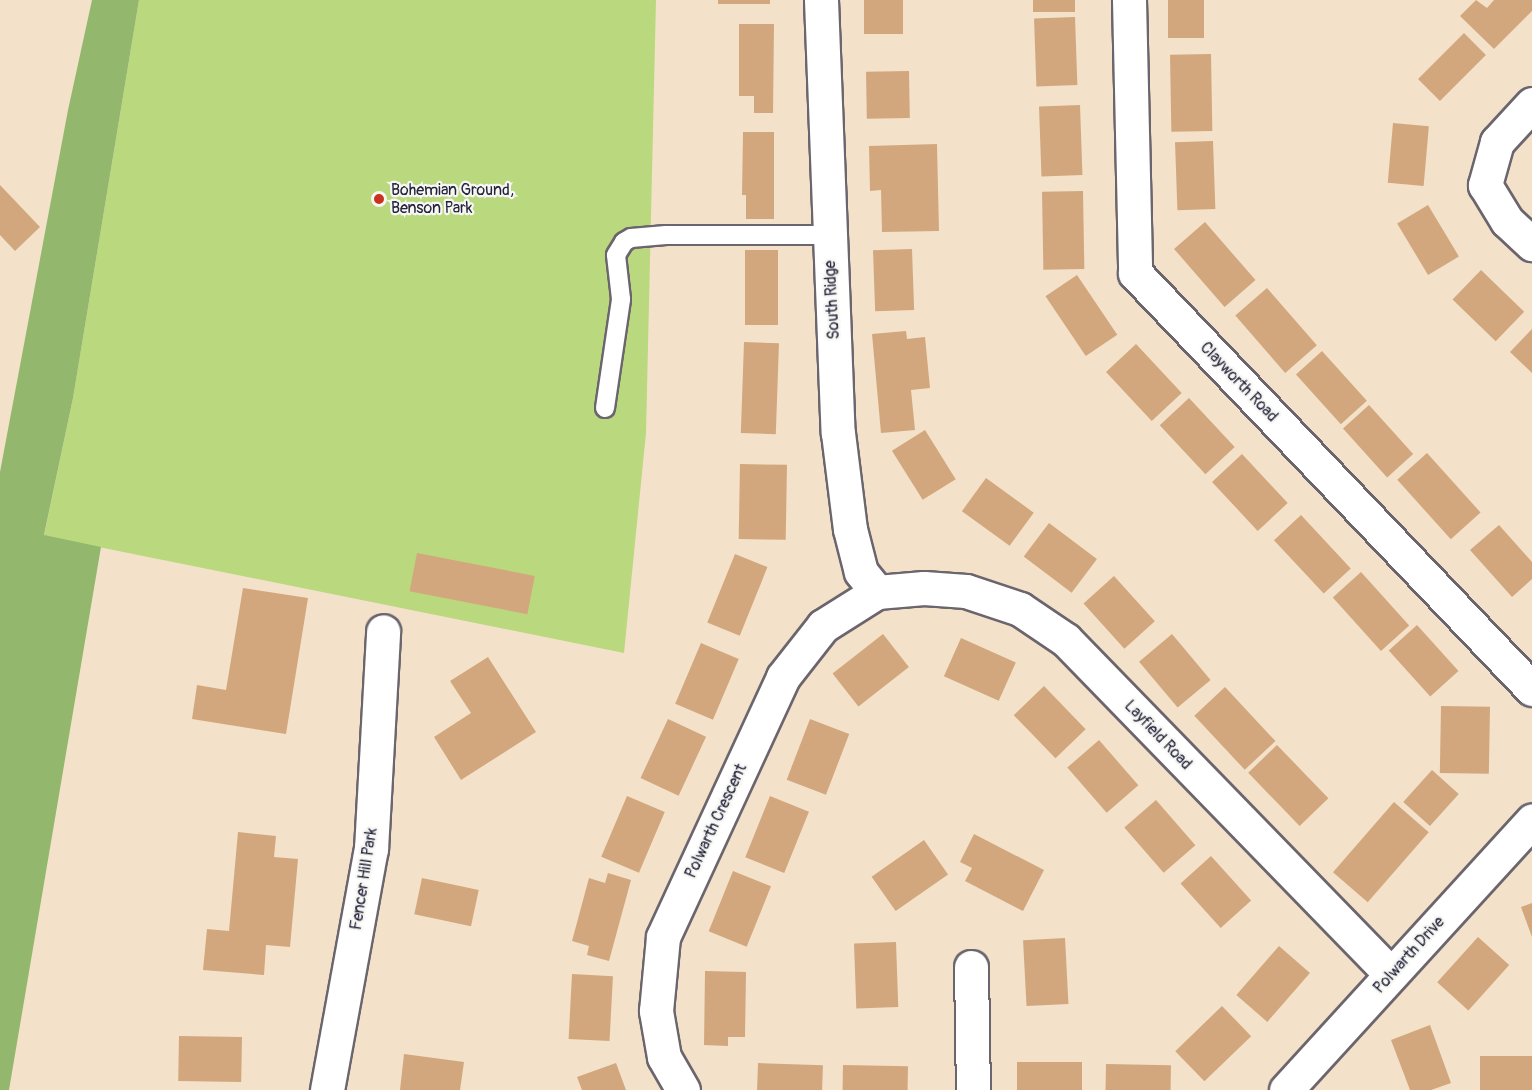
<!DOCTYPE html>
<html>
<head>
<meta charset="utf-8">
<style>
	body { margin:0 }
	#map { position:relative; width:1532px; height:1090px; overflow:hidden; background:#f3e2c9; font-family:Pangolin,sans-serif }
	div>[style] { position:absolute }
	[style*='--x'] { left:calc(var(--x)*1px); top:calc(var(--y)*1px); width:calc(var(--w)*1px); rotate:calc(var(--a)*1deg) }
	.green>* { inset:0; background:#bad87e }
	.forest>* { inset:0; background:#93b86d }
	.building>* { inset:0; background:#d2a77d; transform-origin:0 0 }
	.roads { filter:drop-shadow(2px 0 #6b656d) drop-shadow(-2px 0 #6b656d) drop-shadow(0 2px #6b656d) drop-shadow(0 -2px #6b656d) }
	.lane>* { height:18px; margin:-9px; padding:0 9px; transform-origin:9px; border-radius:9px; background:#fff }
	.street>* { height:33px; margin:-16.5px; padding:0 16.5px; transform-origin:16.5px; border-radius:16.5px; background:#fff }
	.dots>* { width:16px; height:16px; translate:-50% -50%; box-sizing:border-box; border:3px solid #f6f6f2; border-radius:50% }
	span { translate:-50% -50%; white-space:nowrap; text-align:center; line-height:1.15; -webkit-text-stroke:4.5px #f6f6f2; paint-order:stroke }
	.poi-label { font-size:16px; color:#22223b }
	.left { translate:0 -50%; text-align:left }
	.street-label { font-size:16px; color:#22223b }
</style>
</head>
<body>
<div id="map">
	<div class="green">
		<div style="clip-path:polygon(139px 0,656px 0,646px 433px,624px 653px,44px 536px,73px 398px)"></div>
	</div>
	<div class="forest">
		<div style="clip-path:polygon(92px 0,139px 0,73px 398px,44px 535px,101px 547px,9px 1090px,0 1090px,0 472px,68px 110px)"></div>
	</div>
	<div class="building">
		<div style="left:718px;top:0;width:52px;height:4px"></div>
		<div style="left:864px;top:0;width:39px;height:34px"></div>
		<div style="left:1033px;top:0;width:42px;height:12px"></div>
		<div style="left:1168px;top:0;width:36px;height:38px"></div>
		<div style="clip-path:polygon(1476px 0,1487px 8px,1494px 0,1532px 0,1532px 11px,1494px 49px,1460px 16px)"></div>
		<div style="left:1075px;top:17px;width:68px;height:41px;rotate:88deg"></div>
		<div style="clip-path:polygon(739px 24px,774px 24px,773px 113px,754px 113px,754px 96px,739px 96px)"></div>
		<div style="left:1464px;top:33px;width:31px;height:65px;rotate:45deg"></div>
		<div style="left:1211px;top:54px;width:77px;height:41px;rotate:89deg"></div>
		<div style="left:909px;top:71px;width:47px;height:43px;rotate:89deg"></div>
		<div style="left:1080px;top:105px;width:70px;height:41px;rotate:88deg"></div>
		<div style="left:1393px;top:123px;width:36px;height:60px;rotate:5deg"></div>
		<div style="clip-path:polygon(743px 132px,774px 132px,774px 219px,746px 219px,746px 195px,742px 195px)"></div>
		<div style="left:1213px;top:141px;width:68px;height:38px;rotate:88deg"></div>
		<div style="clip-path:polygon(937px 144px,939px 231px,882px 232px,881px 190px,870px 191px,869px 146px)"></div>
		<div style="clip-path:polygon(0 185px,40px 227px,15px 251px,0 235px)"></div>
		<div style="left:1083px;top:191px;width:78px;height:41px;rotate:89deg"></div>
		<div style="left:1428px;top:205px;width:60px;height:36px;rotate:59deg"></div>
		<div style="left:1205px;top:222px;width:77px;height:41px;rotate:49deg"></div>
		<div style="left:912px;top:249px;width:61px;height:39px;rotate:88deg"></div>
		<div style="left:745px;top:250px;width:33px;height:75px"></div>
		<div style="left:1481px;top:270px;width:60px;height:41px;rotate:44deg"></div>
		<div style="left:1077px;top:275px;width:72px;height:38px;rotate:56deg"></div>
		<div style="left:1267px;top:288px;width:76px;height:42px;rotate:49deg"></div>
		<div style="clip-path:polygon(1532px 329px,1532px 373px,1510px 352px)"></div>
		<div style="clip-path:polygon(906px 331px,907px 339px,925px 337px,930px 388px,911px 390px,915px 430px,881px 433px,872px 334px)"></div>
		<div style="left:744px;top:342px;width:35px;height:91px;rotate:2deg"></div>
		<div style="left:1136px;top:344px;width:67px;height:41px;rotate:47deg"></div>
		<div style="left:1322px;top:351px;width:67px;height:35px;rotate:48deg"></div>
		<div style="left:1189px;top:398px;width:67px;height:40px;rotate:47deg"></div>
		<div style="left:1369px;top:405px;width:66px;height:35px;rotate:48deg"></div>
		<div style="left:925px;top:430px;width:58px;height:39px;rotate:58deg"></div>
		<div style="left:1427px;top:453px;width:80px;height:40px;rotate:48deg"></div>
		<div style="left:1242px;top:454px;width:67px;height:41px;rotate:47deg"></div>
		<div style="left:740px;top:464px;width:47px;height:75px;rotate:1deg"></div>
		<div style="left:986px;top:478px;width:59px;height:41px;rotate:36deg"></div>
		<div style="left:1301px;top:515px;width:73px;height:37px;rotate:47deg"></div>
		<div style="left:1049px;top:523px;width:60px;height:42px;rotate:37deg"></div>
		<div style="clip-path:polygon(1499px 525px,1532px 562px,1532px 579px,1512px 597px,1470px 550px)"></div>
		<div style="left:417px;top:553px;width:120px;height:39px;rotate:11deg"></div>
		<div style="left:735px;top:554px;width:35px;height:74px;rotate:22deg"></div>
		<div style="left:1361px;top:572px;width:72px;height:38px;rotate:48deg"></div>
		<div style="left:1114px;top:576px;width:61px;height:41px;rotate:48deg"></div>
		<div style="clip-path:polygon(243px 588px,308px 598px,286px 734px,192px 719px,197px 685px,226px 690px)"></div>
		<div style="left:1417px;top:625px;width:62px;height:38px;rotate:48deg"></div>
		<div style="left:883px;top:634px;width:42px;height:64px;rotate:52deg"></div>
		<div style="left:1172px;top:634px;width:60px;height:43px;rotate:50deg"></div>
		<div style="left:961px;top:638px;width:60px;height:42px;rotate:24deg"></div>
		<div style="left:701px;top:643px;width:41px;height:66px;rotate:23deg"></div>
		<div style="clip-path:polygon(488px 657px,536px 732px,461px 780px,434px 737px,471px 713px,450px 681px)"></div>
		<div style="left:1044px;top:686px;width:60px;height:42px;rotate:46deg"></div>
		<div style="left:1225px;top:687px;width:74px;height:42px;rotate:47deg"></div>
		<div style="left:1441px;top:706px;width:49px;height:67px;rotate:1deg"></div>
		<div style="left:668px;top:719px;width:42px;height:65px;rotate:25deg"></div>
		<div style="left:810px;top:719px;width:42px;height:65px;rotate:21deg"></div>
		<div style="left:1099px;top:740px;width:60px;height:42px;rotate:49deg"></div>
		<div style="left:1277px;top:745px;width:74px;height:40px;rotate:46deg"></div>
		<div style="left:1432px;top:770px;width:36px;height:43px;rotate:42deg"></div>
		<div style="left:627px;top:796px;width:41px;height:66px;rotate:23deg"></div>
		<div style="left:770px;top:796px;width:42px;height:66px;rotate:22deg"></div>
		<div style="left:1156px;top:800px;width:60px;height:42px;rotate:49deg"></div>
		<div style="left:1394px;top:802px;width:46px;height:93px;rotate:41deg"></div>
		<div style="clip-path:polygon(238px 832px,276px 836px,274px 857px,298px 859px,290px 947px,266px 945px,264px 975px,203px 970px,207px 929px,229px 931px)"></div>
		<div style="clip-path:polygon(974px 834px,1044px 870px,1023px 911px,965px 881px,972px 868px,960px 862px)"></div>
		<div style="left:924px;top:840px;width:42px;height:64px;rotate:55deg"></div>
		<div style="left:1211px;top:856px;width:60px;height:41px;rotate:48deg"></div>
		<div style="left:733px;top:871px;width:41px;height:65px;rotate:22deg"></div>
		<div style="clip-path:polygon(608px 873px,631px 880px,609px 961px,587px 955px,589px 946px,572px 941px,589px 878px,605px 883px)"></div>
		<div style="left:422px;top:878px;width:58px;height:37px;rotate:12deg"></div>
		<div style="clip-path:polygon(1532px 903px,1532px 937px,1521px 907px)"></div>
		<div style="left:1478px;top:937px;width:42px;height:61px;rotate:42deg"></div>
		<div style="left:1065px;top:938px;width:66px;height:42px;rotate:87deg"></div>
		<div style="left:896px;top:942px;width:65px;height:42px;rotate:88deg"></div>
		<div style="left:1279px;top:946px;width:41px;height:65px;rotate:41deg"></div>
		<div style="clip-path:polygon(705px 971px,746px 972px,745px 1037px,728px 1037px,728px 1046px,704px 1045px)"></div>
		<div style="left:572px;top:974px;width:41px;height:65px;rotate:3deg"></div>
		<div style="left:1222px;top:1006px;width:42px;height:65px;rotate:46deg"></div>
		<div style="clip-path:polygon(1430px 1025px,1451px 1083px,1431px 1090px,1410px 1090px,1391px 1040px)"></div>
		<div style="left:179px;top:1036px;width:63px;height:45px;rotate:1deg"></div>
		<div style="clip-path:polygon(404px 1054px,464px 1062px,460px 1090px,400px 1090px)"></div>
		<div style="left:1480px;top:1056px;width:52px;height:34px"></div>
		<div style="left:1017px;top:1062px;width:65px;height:28px"></div>
		<div style="clip-path:polygon(616px 1063px,626px 1090px,582px 1090px,577px 1077px)"></div>
		<div style="left:758px;top:1063px;width:65px;height:27px;rotate:2deg"></div>
		<div style="left:1106px;top:1064px;width:65px;height:26px;rotate:1deg"></div>
		<div style="left:843px;top:1065px;width:65px;height:25px;rotate:1deg"></div>
	</div>
	<div class="roads">
		<div class="lane">
			<div style="--x:605;--y:408;--w:110;--a:-81.6"></div>
			<div style="--x:621;--y:299;--w:44;--a:-96.5"></div>
			<div style="--x:616;--y:255;--w:15;--a:-58"></div>
			<div style="--x:624;--y:242;--w:8;--a:-30"></div>
			<div style="--x:631;--y:238;--w:35;--a:-5"></div>
			<div style="--x:666;--y:235;--w:163;--a:0"></div>
		</div>
		<div class="street">
			<div style="--x:821;--y:0;--w:433;--a:87.8"></div>
			<div style="--x:838;--y:433;--w:97;--a:82.9"></div>
			<div style="--x:850;--y:529;--w:44;--a:75.7"></div>
			<div style="--x:861;--y:572;--w:26;--a:51"></div>
			<div style="--x:1129;--y:0;--w:273;--a:88.7"></div>
			<div style="--x:1135;--y:273;--w:575;--a:46.34"></div>
			<div style="--x:1532;--y:104;--w:52;--a:132.6"></div>
			<div style="--x:1497;--y:142;--w:45;--a:105.6"></div>
			<div style="--x:1485;--y:185;--w:42;--a:58.6"></div>
			<div style="--x:1507;--y:221;--w:34;--a:43"></div>
			<div style="--x:971;--y:967;--w:123;--a:89.1"></div>
			<div style="--x:327;--y:1090;--w:245;--a:-79.7"></div>
			<div style="--x:371;--y:849;--w:218;--a:-86.8"></div>
			<div style="--x:683;--y:1090;--w:38;--a:-120"></div>
			<div style="--x:664;--y:1057;--w:47;--a:-99.9"></div>
			<div style="--x:656;--y:1011;--w:74;--a:-84.6"></div>
			<div style="--x:663;--y:937;--w:286;--a:-65.2"></div>
			<div style="--x:783;--y:677;--w:65;--a:-51.9"></div>
			<div style="--x:823;--y:626;--w:64;--a:-32.2"></div>
			<div style="--x:877;--y:592;--w:47;--a:-4.9"></div>
			<div style="--x:924;--y:588;--w:42;--a:4.1"></div>
			<div style="--x:966;--y:591;--w:57;--a:18.4"></div>
			<div style="--x:1020;--y:609;--w:55;--a:34"></div>
			<div style="--x:1066;--y:640;--w:466;--a:45.8"></div>
			<div style="--x:1286;--y:1090;--w:365;--a:-47.6"></div>
		</div>
	</div>
	<div class="dots">
		<div style="left:379px;top:199px;background:#c8321e"></div>
	</div>
	<div class="poi-label">
		<span class="left" style="left:391px;top:199px">Bohemian Ground,<br>Benson Park</span>
	</div>
	<div class="street-label">
		<span style="left:832px;top:300px;rotate:-93deg">South Ridge</span>
		<span style="left:1239px;top:382px;rotate:46deg">Clayworth Road</span>
		<span style="left:1158px;top:735px;rotate:46deg">Layfield Road</span>
		<span style="left:716px;top:821px;rotate:-65deg">Polwarth Crescent</span>
		<span style="left:364px;top:879px;rotate:-81deg">Fencer Hill Park</span>
		<span style="left:1409px;top:955px;rotate:-48deg">Polwarth Drive</span>
	</div>
</div>
</body>
</html>
